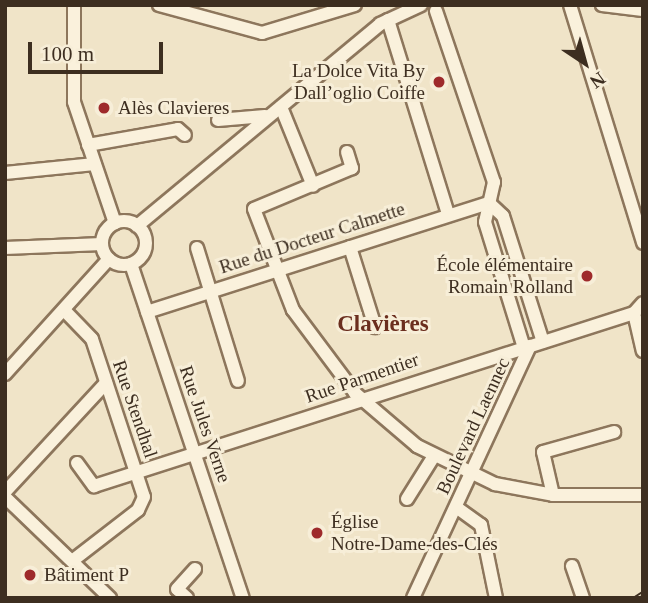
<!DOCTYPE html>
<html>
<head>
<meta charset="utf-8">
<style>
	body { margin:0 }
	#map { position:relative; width:648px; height:603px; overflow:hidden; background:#f0e4c8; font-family:"Times New Roman",serif }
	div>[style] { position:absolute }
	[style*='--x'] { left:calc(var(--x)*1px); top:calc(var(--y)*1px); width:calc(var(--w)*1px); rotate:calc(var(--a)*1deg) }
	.roads { filter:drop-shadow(2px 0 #8d765c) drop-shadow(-2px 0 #8d765c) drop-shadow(0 2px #8d765c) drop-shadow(0 -2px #8d765c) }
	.minor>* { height:12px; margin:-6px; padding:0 6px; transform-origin:6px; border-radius:6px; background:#faf1dc }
	.minor>.ring { margin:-6px; padding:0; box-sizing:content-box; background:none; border:12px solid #faf1dc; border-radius:50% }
	.rail>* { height:5px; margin-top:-2.5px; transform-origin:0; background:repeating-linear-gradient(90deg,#f7eed8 0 8px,#3d2e20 0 16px); box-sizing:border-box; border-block:2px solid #3d2e20 }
	.dots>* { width:19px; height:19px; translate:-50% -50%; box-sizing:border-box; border:4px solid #f7eed8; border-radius:50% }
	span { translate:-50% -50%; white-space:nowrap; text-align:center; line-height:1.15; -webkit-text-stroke:6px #f7eed8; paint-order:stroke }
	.poi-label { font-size:19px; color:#3d2e20 }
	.right { translate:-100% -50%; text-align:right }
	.left { translate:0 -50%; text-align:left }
	.street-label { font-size:19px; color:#3d2e20 }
	.quarter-label { font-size:23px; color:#6b2e1e; font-weight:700 }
	.frame { position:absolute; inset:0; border:7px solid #3d2e20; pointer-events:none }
	.north { position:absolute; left:550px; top:28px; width:70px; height:70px; -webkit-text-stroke:5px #f7eed8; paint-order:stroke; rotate:144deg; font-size:19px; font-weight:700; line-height:28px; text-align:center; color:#3d2e20 }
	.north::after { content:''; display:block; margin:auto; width:24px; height:32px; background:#3d2e20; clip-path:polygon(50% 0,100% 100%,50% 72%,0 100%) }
	.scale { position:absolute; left:28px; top:42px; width:135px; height:32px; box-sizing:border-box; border:4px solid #3d2e20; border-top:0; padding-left:9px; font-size:21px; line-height:24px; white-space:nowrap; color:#3d2e20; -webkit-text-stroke:5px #f7eed8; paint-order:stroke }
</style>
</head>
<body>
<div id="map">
	<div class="roads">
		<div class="minor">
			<div style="--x:74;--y:5;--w:97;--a:90"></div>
			<div style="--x:74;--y:102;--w:128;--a:71.3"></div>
			<div style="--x:159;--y:5;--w:107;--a:15.2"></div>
			<div style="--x:262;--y:33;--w:97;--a:-16.8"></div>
			<div style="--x:570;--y:5;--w:249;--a:72.9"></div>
			<div style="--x:602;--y:5;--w:41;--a:7"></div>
			<div style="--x:436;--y:11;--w:181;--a:71.3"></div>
			<div style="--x:494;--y:182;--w:41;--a:102.7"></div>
			<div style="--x:485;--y:222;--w:132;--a:72.8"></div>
			<div style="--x:388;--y:20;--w:203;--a:72.8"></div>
			<div style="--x:281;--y:107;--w:85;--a:67.9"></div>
			<div style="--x:218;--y:120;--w:47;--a:-4.9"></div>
			<div style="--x:88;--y:145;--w:91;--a:-10.1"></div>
			<div style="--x:178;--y:129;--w:9;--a:41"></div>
			<div style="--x:347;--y:152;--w:17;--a:73"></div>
			<div style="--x:352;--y:168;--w:106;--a:157.3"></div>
			<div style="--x:254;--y:209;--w:108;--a:68.9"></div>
			<div style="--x:293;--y:310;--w:104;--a:53.2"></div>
			<div style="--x:355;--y:393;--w:82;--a:40.5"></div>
			<div style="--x:417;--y:446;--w:87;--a:26"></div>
			<div style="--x:495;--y:484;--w:59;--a:10.7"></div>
			<div style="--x:553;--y:495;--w:90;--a:0"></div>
			<div style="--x:5;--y:173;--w:90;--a:-5.7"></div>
			<div style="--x:489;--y:203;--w:19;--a:43"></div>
			<div style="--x:503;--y:216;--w:132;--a:72.4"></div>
			<div class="ring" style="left:102px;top:221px;width:32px;height:32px"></div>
			<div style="--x:137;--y:226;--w:316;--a:-39.7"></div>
			<div style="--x:380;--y:24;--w:45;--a:-24.9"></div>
			<div style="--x:350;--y:247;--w:84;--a:72.6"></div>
			<div style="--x:5;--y:248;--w:97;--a:-2.4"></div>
			<div style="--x:197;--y:248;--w:139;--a:72.9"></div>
			<div style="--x:131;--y:264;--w:352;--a:71.5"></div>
			<div style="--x:64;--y:310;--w:40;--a:46"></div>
			<div style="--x:92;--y:339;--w:166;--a:71.8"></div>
			<div style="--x:144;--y:497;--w:14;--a:115"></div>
			<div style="--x:138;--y:510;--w:83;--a:142.3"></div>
			<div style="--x:147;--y:312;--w:359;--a:-17.7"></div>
			<div style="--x:634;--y:313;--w:39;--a:77"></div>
			<div style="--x:5;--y:374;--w:155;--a:-47.9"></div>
			<div style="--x:77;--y:463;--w:29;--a:54"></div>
			<div style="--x:94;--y:486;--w:567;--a:-17.76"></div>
			<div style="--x:634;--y:313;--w:13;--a:-48"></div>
			<div style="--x:5;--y:492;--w:149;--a:-47.2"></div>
			<div style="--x:553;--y:495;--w:44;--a:-103.1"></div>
			<div style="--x:543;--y:452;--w:74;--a:-15.7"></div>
			<div style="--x:5;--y:497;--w:146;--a:43.9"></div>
			<div style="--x:407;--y:499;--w:51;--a:-57.9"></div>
			<div style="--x:456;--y:507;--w:31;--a:36"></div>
			<div style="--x:481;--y:525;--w:75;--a:78.4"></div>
			<div style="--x:572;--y:566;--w:34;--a:71"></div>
			<div style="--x:187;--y:598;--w:13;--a:-138"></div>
			<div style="--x:177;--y:589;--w:27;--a:-48"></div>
			<div style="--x:413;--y:598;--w:278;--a:-65.1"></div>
		</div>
	</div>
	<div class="rail">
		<div style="--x:635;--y:598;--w:9;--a:-32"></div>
	</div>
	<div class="dots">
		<div style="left:439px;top:82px;background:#9e2a2b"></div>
		<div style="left:104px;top:108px;background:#9e2a2b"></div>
		<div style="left:587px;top:276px;background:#9e2a2b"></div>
		<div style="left:317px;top:533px;background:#9e2a2b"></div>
		<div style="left:30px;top:575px;background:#9e2a2b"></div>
	</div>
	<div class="poi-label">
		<span class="right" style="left:425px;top:82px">La Dolce Vita By<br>Dall’oglio Coiffe</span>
		<span class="left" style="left:118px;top:108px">Alès Clavieres</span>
		<span class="right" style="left:573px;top:276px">École élémentaire<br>Romain Rolland</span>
		<span class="left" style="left:331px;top:533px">Église<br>Notre-Dame-des-Clés</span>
		<span class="left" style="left:44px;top:575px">Bâtiment P</span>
	</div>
	<div class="street-label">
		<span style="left:312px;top:238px;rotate:-18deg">Rue du Docteur Calmette</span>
		<span style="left:362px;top:378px;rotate:-19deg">Rue Parmentier</span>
		<span style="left:135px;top:409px;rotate:71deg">Rue Stendhal</span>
		<span style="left:205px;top:424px;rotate:71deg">Rue Jules Verne</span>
		<span style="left:473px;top:426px;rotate:-65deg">Boulevard Laennec</span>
	</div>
	<div class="quarter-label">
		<span style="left:383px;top:324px">Clavières</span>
	</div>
	<div class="frame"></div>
	<div class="north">N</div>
	<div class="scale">100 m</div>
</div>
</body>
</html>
